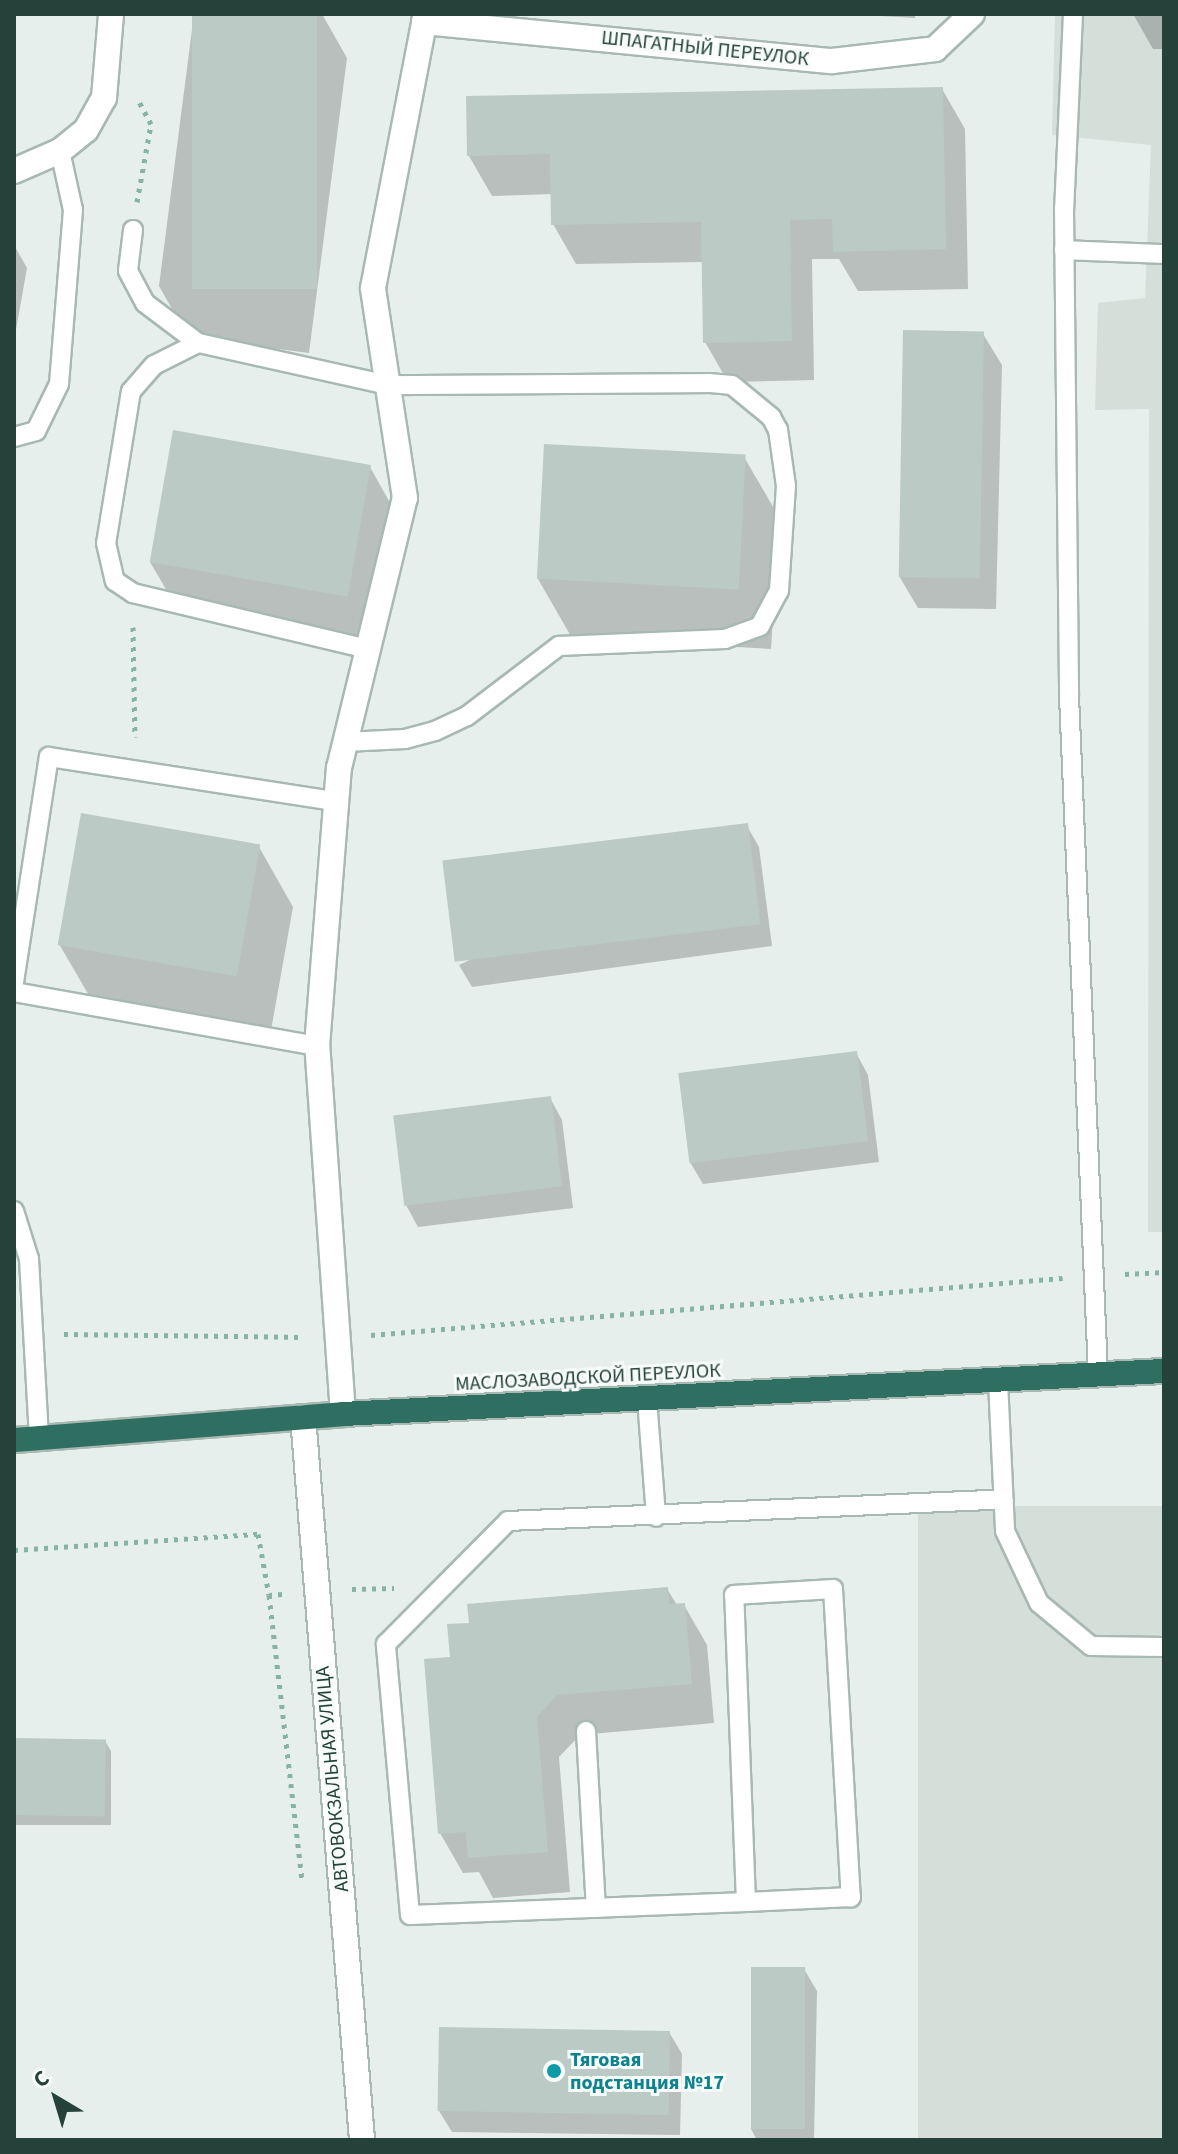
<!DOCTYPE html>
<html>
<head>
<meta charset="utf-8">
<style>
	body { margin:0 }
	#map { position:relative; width:1178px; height:2154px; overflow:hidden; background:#e6efeb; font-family:"Source Sans 3",sans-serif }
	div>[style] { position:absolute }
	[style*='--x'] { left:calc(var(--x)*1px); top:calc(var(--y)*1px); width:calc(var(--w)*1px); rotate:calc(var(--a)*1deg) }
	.built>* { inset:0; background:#d4dfda; transform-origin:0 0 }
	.shadow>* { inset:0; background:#0003 }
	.building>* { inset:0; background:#bbcac4; transform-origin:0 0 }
	.path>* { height:5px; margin-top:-2.5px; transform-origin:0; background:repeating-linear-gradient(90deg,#86b3a5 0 4px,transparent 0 10px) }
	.roads { filter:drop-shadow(2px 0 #a8b8b2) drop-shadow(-2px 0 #a8b8b2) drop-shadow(0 2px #a8b8b2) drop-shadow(0 -2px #a8b8b2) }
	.lane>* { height:18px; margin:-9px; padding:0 9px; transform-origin:9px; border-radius:9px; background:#fff }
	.street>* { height:24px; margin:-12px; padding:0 12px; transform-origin:12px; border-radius:12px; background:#fff }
	.secondary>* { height:24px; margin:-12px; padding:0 12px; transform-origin:12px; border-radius:12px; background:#fff }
	.highway>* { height:24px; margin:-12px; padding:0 12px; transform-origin:12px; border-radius:12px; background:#2f6f62 }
	.dots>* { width:22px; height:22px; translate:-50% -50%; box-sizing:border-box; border:4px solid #f7fbf9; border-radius:50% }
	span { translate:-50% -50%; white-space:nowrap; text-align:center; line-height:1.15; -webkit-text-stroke:6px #f7fbf9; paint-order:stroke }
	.street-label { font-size:20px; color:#24423a }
	.culture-label { font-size:20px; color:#0d838f; font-weight:700 }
	.left { translate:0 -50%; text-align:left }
	.frame { position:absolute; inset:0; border:16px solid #24423a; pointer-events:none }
	.north { position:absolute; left:16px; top:2058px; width:80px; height:80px; -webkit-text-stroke:6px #f7fbf9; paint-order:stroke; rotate:322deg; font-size:22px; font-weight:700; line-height:32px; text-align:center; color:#24423a }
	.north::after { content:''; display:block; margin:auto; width:28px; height:36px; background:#24423a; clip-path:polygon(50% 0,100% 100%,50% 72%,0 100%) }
</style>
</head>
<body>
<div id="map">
	<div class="built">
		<div style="clip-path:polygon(1055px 14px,1164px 14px,1164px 1232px,1148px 1232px,1149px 409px,1095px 410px,1098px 303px,1145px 298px,1151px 145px,1052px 135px)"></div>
		<div style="left:1164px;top:1506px;width:634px;height:246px;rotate:90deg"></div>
	</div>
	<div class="shadow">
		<div style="clip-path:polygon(194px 14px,322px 14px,347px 58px,309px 353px,188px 337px,159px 286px)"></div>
		<div style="clip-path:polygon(848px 14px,915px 14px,915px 18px)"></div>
		<div style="clip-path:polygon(1133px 14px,1164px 14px,1164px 49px,1153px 49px)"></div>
		<div style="clip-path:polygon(942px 89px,965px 129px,968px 289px,858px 291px,839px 259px,812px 259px,814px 380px,728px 382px,705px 342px,704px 262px,576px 264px,553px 224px,553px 194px,492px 196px,469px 156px)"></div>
		<div style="clip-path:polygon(14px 245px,27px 268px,14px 341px)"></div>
		<div style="clip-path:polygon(983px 334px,1002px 365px,996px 609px,918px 608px,899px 576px)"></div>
		<div style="clip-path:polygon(744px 457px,779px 517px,771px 649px,572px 638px,538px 579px)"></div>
		<div style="clip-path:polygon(370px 467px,399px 519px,375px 649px,180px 613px,150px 562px)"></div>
		<div style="clip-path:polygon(747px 826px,759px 847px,772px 946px,472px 987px,459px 965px)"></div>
		<div style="clip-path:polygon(259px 847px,293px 907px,270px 1036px,94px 1004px,59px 944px)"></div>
		<div style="clip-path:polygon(856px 1053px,868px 1075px,879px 1162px,703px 1184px,690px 1162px)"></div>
		<div style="clip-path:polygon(550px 1098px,562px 1120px,573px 1208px,418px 1227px,406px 1205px)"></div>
		<div style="clip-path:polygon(667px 1589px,677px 1605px,684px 1605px,707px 1645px,714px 1723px,580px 1735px,559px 1757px,570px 1892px,493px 1898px,479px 1872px,463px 1873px,440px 1833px,452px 1659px,471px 1625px)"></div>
		<div style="clip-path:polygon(14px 1740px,105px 1741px,111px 1751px,111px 1825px,14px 1825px)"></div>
		<div style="clip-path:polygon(804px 1969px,817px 1991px,814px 2140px,757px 2140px,751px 2129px)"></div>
		<div style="clip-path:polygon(669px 2032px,682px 2054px,680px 2135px,452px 2132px,439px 2111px)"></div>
	</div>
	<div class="building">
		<div style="left:192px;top:14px;width:125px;height:275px"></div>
		<div style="clip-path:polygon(943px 87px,946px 249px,833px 252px,832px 219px,790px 220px,792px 341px,703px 343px,701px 222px,551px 225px,550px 154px,467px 156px,466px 96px)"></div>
		<div style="left:903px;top:330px;width:81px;height:247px;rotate:1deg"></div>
		<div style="left:173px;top:430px;width:201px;height:134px;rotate:10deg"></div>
		<div style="left:544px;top:444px;width:202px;height:135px;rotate:3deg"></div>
		<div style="left:81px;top:813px;width:182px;height:134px;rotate:10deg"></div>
		<div style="left:748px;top:823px;width:102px;height:308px;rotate:83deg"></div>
		<div style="left:857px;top:1051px;width:91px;height:180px;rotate:83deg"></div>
		<div style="left:551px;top:1096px;width:91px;height:159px;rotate:83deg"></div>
		<div style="clip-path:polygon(668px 1587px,669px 1604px,685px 1603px,692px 1684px,557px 1695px,537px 1717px,548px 1852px,468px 1858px,466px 1832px,438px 1834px,424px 1659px,450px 1657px,447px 1624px,469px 1623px,467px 1604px)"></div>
		<div style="left:14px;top:1738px;width:92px;height:77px;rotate:1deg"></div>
		<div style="left:751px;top:1967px;width:54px;height:162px"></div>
		<div style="left:439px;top:2027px;width:231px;height:84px;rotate:1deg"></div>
	</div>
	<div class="path">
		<div style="--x:137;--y:202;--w:79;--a:-79.8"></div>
		<div style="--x:151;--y:124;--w:26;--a:-118"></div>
		<div style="--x:133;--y:627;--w:110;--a:89"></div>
		<div style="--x:1125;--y:1274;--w:39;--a:-3"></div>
		<div style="--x:64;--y:1334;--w:238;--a:0.7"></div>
		<div style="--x:371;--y:1335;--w:694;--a:-4.71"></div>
		<div style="--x:14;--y:1550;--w:245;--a:-3.8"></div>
		<div style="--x:258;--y:1534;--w:62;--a:79.8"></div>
		<div style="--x:352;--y:1589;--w:42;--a:-1.4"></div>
		<div style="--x:282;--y:1594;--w:13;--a:176"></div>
		<div style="--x:269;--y:1595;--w:289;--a:83.4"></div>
	</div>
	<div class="roads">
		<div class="lane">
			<div style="--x:1073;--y:14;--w:195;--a:92.6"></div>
			<div style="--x:1064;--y:209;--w:487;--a:89.4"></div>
			<div style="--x:1069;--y:696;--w:679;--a:87.55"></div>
			<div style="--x:133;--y:230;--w:41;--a:97"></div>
			<div style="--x:128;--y:271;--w:36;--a:62"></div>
			<div style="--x:145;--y:303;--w:66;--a:37"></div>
			<div style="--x:1064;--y:250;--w:100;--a:2.3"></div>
			<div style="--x:14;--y:437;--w:23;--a:-15"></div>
			<div style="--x:36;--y:431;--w:52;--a:-63.9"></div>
			<div style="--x:59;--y:384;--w:175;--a:-85.4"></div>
			<div style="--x:73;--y:210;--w:60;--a:-102.4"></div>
			<div style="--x:345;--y:742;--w:60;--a:-2.9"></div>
			<div style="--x:405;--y:739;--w:31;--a:-15"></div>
			<div style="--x:435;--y:731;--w:35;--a:-25"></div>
			<div style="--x:467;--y:716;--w:116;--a:-37.3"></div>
			<div style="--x:559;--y:646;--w:166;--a:-2.4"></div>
			<div style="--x:725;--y:639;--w:37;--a:-20"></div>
			<div style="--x:760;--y:626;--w:40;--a:-62"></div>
			<div style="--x:779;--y:591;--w:105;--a:-86.2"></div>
			<div style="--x:786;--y:486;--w:57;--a:-98.1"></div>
			<div style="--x:778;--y:430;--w:15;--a:-118"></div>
			<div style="--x:771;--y:417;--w:50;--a:-140.6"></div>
			<div style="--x:732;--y:385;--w:24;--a:-175"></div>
			<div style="--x:708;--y:383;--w:320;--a:179.6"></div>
			<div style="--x:388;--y:385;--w:195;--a:-167.5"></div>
			<div style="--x:198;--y:343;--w:49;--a:153.4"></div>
			<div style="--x:154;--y:365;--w:35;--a:131"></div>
			<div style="--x:131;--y:391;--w:154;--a:99.3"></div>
			<div style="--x:106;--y:543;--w:39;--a:77"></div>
			<div style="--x:115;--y:581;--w:22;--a:34"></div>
			<div style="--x:133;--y:593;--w:242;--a:13.4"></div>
			<div style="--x:14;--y:982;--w:228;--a:-81.2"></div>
			<div style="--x:49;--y:757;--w:288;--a:8.8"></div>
			<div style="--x:14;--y:992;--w:308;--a:10.1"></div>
			<div style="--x:14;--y:1211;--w:50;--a:72.6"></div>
			<div style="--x:29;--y:1259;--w:179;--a:86.8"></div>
			<div style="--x:998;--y:1381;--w:150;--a:87.3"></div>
			<div style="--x:1005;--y:1531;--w:80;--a:64.7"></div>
			<div style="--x:1039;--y:1603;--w:67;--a:39.6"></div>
			<div style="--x:1091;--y:1646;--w:73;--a:0.8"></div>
			<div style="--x:647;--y:1399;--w:118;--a:85.6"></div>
			<div style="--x:586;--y:1731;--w:177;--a:86.8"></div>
			<div style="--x:746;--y:1902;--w:307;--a:-92.2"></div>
			<div style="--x:734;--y:1595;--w:99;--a:-3.5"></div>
			<div style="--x:833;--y:1589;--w:309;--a:86.7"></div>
			<div style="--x:851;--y:1897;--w:105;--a:177.3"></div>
			<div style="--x:746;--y:1902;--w:336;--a:177.8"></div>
			<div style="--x:410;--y:1915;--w:272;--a:-95.1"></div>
			<div style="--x:386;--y:1644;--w:173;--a:-45.2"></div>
			<div style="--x:508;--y:1521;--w:496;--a:-2.5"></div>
		</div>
		<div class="street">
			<div style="--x:424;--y:22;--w:410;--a:5.5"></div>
			<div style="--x:832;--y:61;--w:104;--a:-6.6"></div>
			<div style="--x:935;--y:49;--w:51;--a:-43.4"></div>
			<div style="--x:14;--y:171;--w:50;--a:-23.5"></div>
			<div style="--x:60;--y:151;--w:33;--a:-39"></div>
			<div style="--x:86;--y:130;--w:37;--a:-61"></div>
			<div style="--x:104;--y:98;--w:84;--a:-85.2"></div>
			<div style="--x:343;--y:1414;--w:369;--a:-94"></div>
			<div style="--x:317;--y:1046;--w:279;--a:-85.5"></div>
			<div style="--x:339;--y:768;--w:278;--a:-76.3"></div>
			<div style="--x:405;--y:498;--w:212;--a:-98.7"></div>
			<div style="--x:373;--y:288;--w:279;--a:-79.1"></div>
		</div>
		<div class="secondary">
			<div style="--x:303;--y:1417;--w:725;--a:85.33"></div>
		</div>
		<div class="highway">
			<div style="--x:14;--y:1440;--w:330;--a:-4.5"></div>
			<div style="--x:343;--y:1414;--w:822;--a:-3"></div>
		</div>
	</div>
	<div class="dots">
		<div style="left:554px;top:2071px;background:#0f9aa8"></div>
	</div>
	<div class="street-label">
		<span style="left:705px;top:49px;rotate:6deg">ШПАГАТНЫЙ ПЕРЕУЛОК</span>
		<span style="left:588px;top:1378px;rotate:-3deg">МАСЛОЗАВОДСКОЙ ПЕРЕУЛОК</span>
		<span style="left:333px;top:1779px;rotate:-95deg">АВТОВОКЗАЛЬНАЯ УЛИЦА</span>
	</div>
	<div class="culture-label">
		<span class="left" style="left:570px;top:2072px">Тяговая<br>подстанция №17</span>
	</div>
	<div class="frame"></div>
	<div class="north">С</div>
</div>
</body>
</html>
